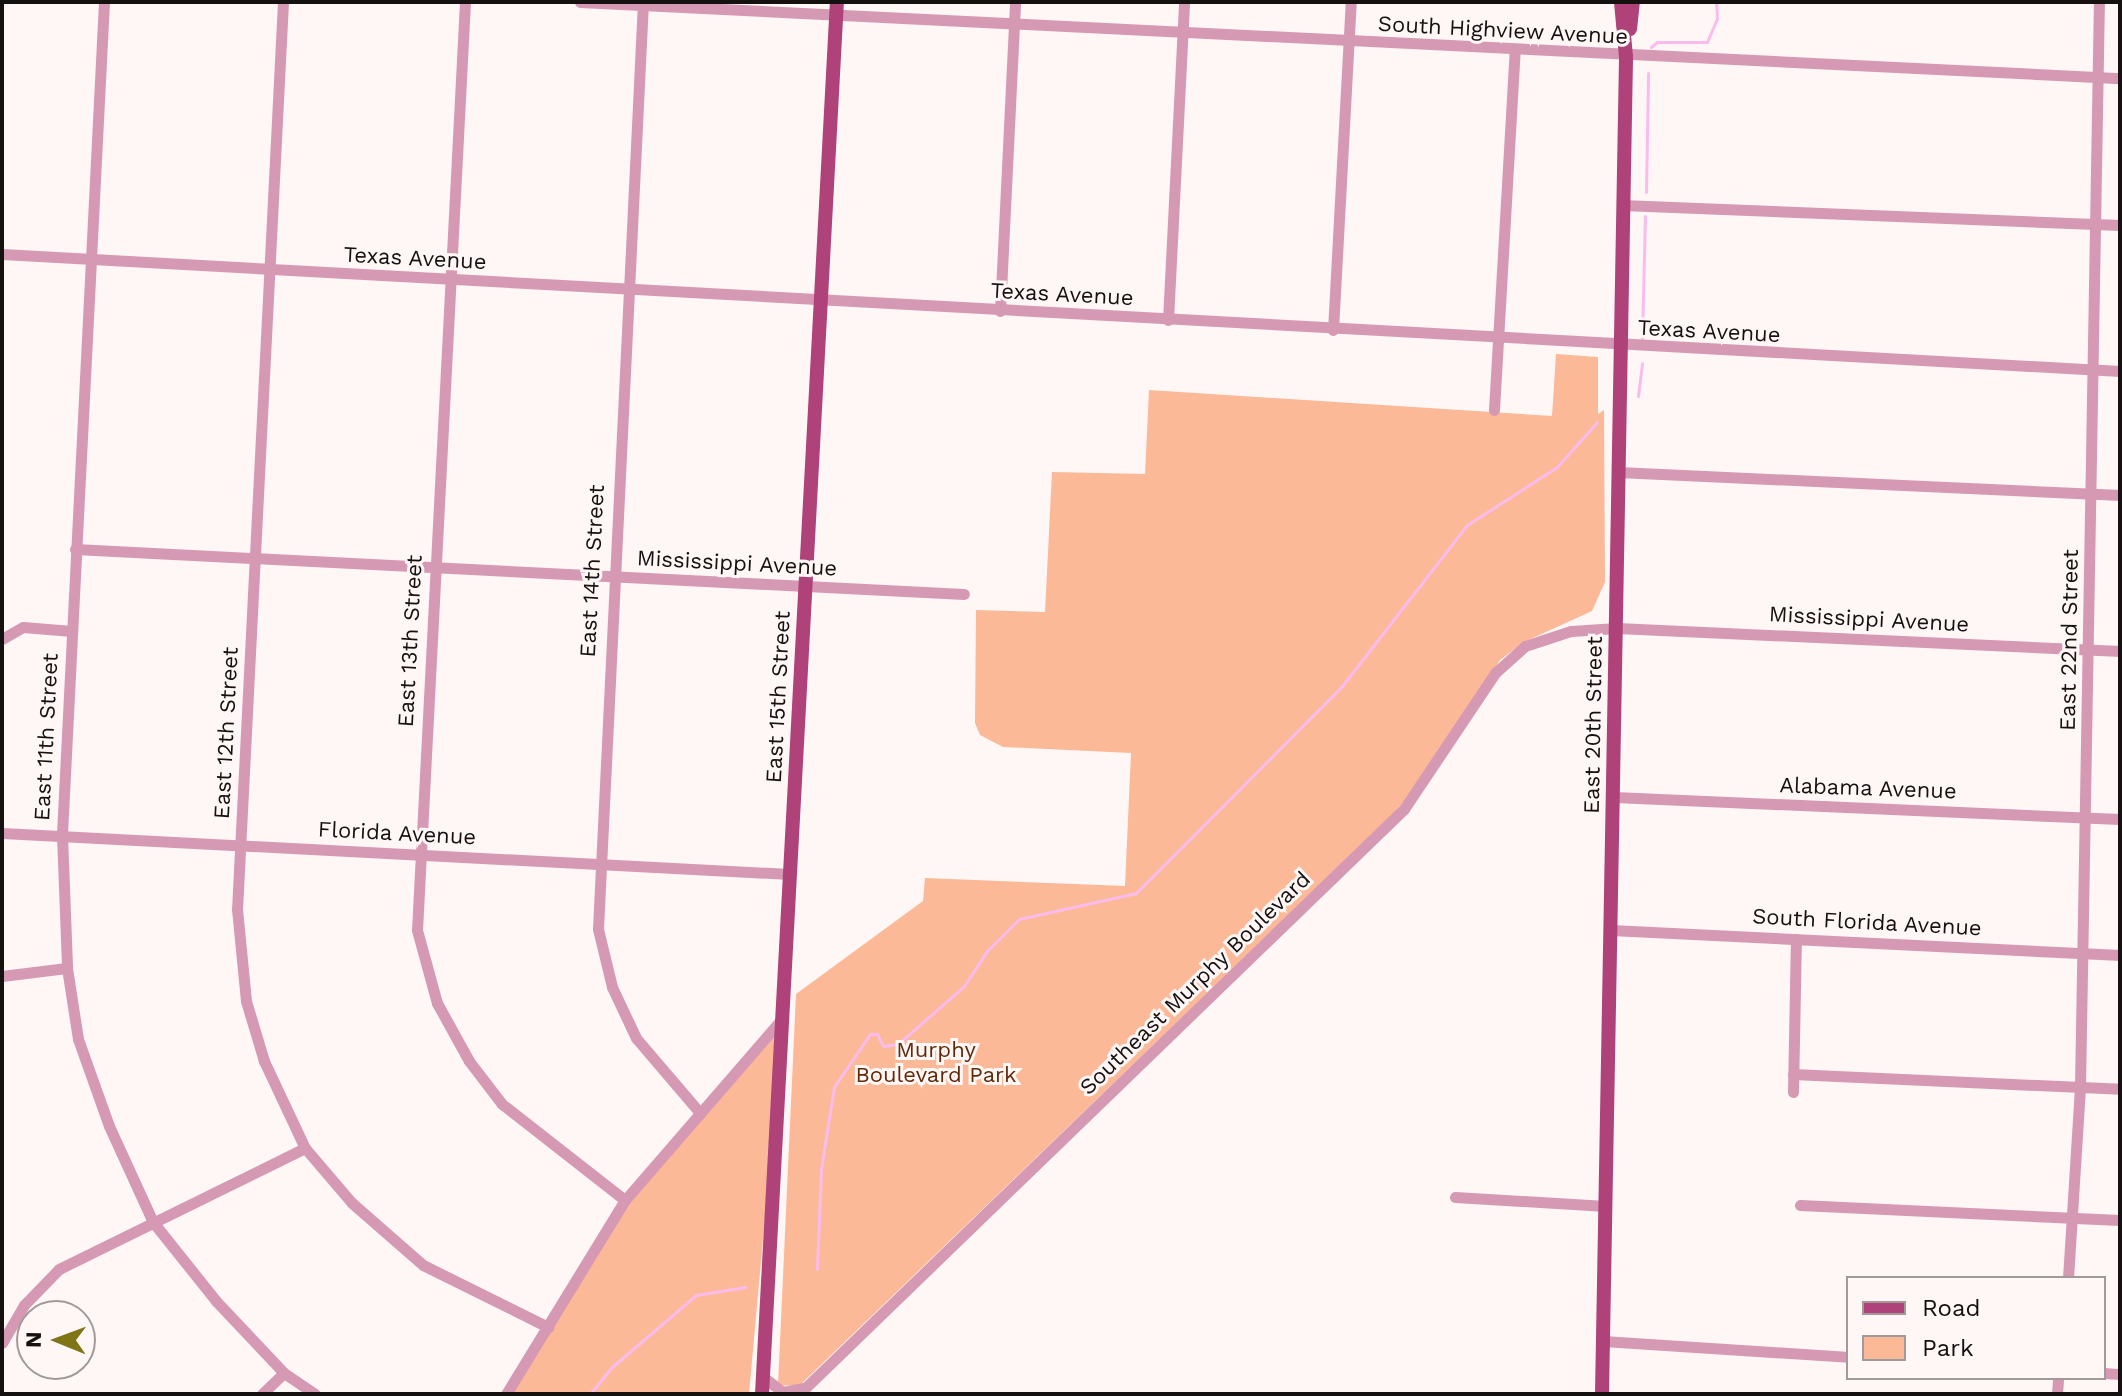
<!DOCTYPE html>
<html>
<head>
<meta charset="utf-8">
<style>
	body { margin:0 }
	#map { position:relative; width:2122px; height:1396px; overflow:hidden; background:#fff6f6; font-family:"Work Sans",sans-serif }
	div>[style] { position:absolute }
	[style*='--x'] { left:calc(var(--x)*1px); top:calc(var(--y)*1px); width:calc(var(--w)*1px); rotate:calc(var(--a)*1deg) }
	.green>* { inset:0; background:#fcb997 }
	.stream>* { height:3px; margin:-1.5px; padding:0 1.5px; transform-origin:1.5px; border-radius:1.5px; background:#fabced }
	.minor>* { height:11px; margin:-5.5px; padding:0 5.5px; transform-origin:5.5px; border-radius:5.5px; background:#d699b3 }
	.major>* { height:14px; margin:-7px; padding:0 7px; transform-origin:7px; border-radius:7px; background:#ae4279 }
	span { translate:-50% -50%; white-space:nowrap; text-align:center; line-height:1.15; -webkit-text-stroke:6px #fff6f6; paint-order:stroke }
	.street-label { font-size:22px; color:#161111 }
	.park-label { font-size:22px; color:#602a08 }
	.frame { position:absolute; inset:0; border:4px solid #161111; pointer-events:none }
	.legend { position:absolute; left:1846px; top:1276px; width:260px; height:104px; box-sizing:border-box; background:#fff6f6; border:2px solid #a29a9a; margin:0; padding:10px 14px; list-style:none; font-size:24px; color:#161111 }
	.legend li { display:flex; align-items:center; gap:16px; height:40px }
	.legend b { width:40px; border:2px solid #a29a9a }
	.north { position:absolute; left:16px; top:1300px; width:80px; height:80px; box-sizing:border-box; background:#fff6f6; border:2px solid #a29a9a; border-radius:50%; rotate:271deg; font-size:22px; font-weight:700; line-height:32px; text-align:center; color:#161111 }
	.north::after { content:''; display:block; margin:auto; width:28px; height:36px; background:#7f7517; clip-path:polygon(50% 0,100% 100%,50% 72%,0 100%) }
</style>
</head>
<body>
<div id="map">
	<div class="green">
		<div style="clip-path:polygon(1556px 354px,1598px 357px,1598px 414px,1604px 410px,1605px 582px,1592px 611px,1524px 642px,1500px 660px,1425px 776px,1395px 812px,799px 1386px,778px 1385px,796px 994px,923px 901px,925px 878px,1125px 886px,1131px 753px,1003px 747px,980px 735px,975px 723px,976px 610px,1045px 612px,1052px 472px,1145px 474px,1149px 390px,1552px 416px)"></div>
		<div style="clip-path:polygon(783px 1018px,749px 1394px,507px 1394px,625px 1200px)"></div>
	</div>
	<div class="stream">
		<div style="--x:1651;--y:47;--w:8;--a:-40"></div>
		<div style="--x:1657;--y:42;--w:50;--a:0"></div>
		<div style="--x:1707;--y:42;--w:25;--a:-67"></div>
		<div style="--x:1717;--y:19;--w:17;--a:-93"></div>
		<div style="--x:1646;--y:192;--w:119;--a:-89"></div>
		<div style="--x:1642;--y:338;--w:122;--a:-88.6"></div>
		<div style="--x:1638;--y:396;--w:33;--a:-83"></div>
		<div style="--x:817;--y:1269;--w:100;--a:-87.7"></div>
		<div style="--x:821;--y:1169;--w:83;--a:-81"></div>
		<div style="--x:834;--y:1087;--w:64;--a:-55.8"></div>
		<div style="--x:870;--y:1034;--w:7;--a:0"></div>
		<div style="--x:877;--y:1034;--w:13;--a:63"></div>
		<div style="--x:883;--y:1046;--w:15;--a:-8"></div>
		<div style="--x:898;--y:1044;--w:88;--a:-41.3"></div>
		<div style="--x:964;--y:986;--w:42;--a:-56.7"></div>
		<div style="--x:987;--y:951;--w:45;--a:-45"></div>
		<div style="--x:1019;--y:919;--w:120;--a:-12.5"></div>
		<div style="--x:1136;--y:893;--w:292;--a:-45.1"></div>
		<div style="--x:1342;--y:686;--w:204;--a:-52.2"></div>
		<div style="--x:1467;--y:525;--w:107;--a:-32.8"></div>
		<div style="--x:1557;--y:467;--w:60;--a:-48.4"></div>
		<div style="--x:590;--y:1394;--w:36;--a:-51"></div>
		<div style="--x:613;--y:1366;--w:109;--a:-40.5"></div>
		<div style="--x:696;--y:1295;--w:50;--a:-9.3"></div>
	</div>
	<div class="minor">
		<div style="--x:104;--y:2;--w:834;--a:92.89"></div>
		<div style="--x:62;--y:835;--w:133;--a:87.8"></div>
		<div style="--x:67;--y:968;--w:72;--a:81.2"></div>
		<div style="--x:78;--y:1039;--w:92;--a:70.4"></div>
		<div style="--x:109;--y:1126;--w:106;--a:65.4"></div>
		<div style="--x:153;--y:1222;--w:101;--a:51.4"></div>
		<div style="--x:216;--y:1301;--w:99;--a:46.6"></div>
		<div style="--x:284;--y:1373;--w:37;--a:34"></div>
		<div style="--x:283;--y:2;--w:908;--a:92.9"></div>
		<div style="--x:237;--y:909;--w:92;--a:84.4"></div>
		<div style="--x:246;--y:1001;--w:63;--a:73.3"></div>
		<div style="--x:264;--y:1061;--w:96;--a:64.8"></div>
		<div style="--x:305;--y:1148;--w:72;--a:49.5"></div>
		<div style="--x:352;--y:1203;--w:94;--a:41.1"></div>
		<div style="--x:423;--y:1265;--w:140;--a:26.4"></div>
		<div style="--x:465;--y:2;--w:929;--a:92.96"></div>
		<div style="--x:417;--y:930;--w:76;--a:74.7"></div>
		<div style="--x:437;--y:1003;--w:66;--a:61.1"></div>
		<div style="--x:469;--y:1061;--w:54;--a:52.5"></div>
		<div style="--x:502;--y:1104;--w:156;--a:38"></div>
		<div style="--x:580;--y:2;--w:1542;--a:2.83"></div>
		<div style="--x:643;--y:2;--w:928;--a:92.78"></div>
		<div style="--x:598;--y:929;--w:60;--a:76.4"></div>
		<div style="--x:612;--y:987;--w:56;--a:64.8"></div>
		<div style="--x:636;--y:1038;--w:99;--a:49.5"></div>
		<div style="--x:1622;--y:205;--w:498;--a:2.3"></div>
		<div style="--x:2;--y:254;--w:2121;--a:3.16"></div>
		<div style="--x:1000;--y:311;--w:309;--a:-87.2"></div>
		<div style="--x:1168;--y:320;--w:318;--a:-87.1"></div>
		<div style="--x:1333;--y:330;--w:328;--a:-86.9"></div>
		<div style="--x:1494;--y:410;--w:360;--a:-86.7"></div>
		<div style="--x:1618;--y:472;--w:503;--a:2.62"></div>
		<div style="--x:75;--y:549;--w:890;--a:2.9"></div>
		<div style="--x:2;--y:639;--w:24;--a:-30"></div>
		<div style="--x:23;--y:627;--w:49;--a:4.7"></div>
		<div style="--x:1614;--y:797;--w:506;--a:2.49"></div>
		<div style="--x:2;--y:833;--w:789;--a:2.98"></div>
		<div style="--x:1611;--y:930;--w:510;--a:2.81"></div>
		<div style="--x:2;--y:976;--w:65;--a:-7"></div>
		<div style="--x:1793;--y:1074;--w:327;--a:2.6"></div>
		<div style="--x:1793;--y:1092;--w:153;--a:-88.9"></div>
		<div style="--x:1455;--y:1197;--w:151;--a:3.4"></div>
		<div style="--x:1800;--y:1205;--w:320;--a:2.7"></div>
		<div style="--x:2068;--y:1278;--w:191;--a:-86.4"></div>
		<div style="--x:2080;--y:1087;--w:1085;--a:-89"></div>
		<div style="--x:1603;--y:1341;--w:246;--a:3.7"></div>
		<div style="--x:2;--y:1343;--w:44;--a:-59.9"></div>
		<div style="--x:24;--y:1305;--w:50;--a:-45.8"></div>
		<div style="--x:59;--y:1269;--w:274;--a:-26.2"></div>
		<div style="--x:2104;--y:1373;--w:16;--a:4"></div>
		<div style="--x:763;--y:1377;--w:25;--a:37"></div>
		<div style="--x:783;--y:1392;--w:21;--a:-11"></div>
		<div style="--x:262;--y:1394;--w:30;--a:-44"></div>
		<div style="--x:506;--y:1394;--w:228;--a:-58.5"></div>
		<div style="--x:625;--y:1200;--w:240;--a:-49.1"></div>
		<div style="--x:799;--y:1394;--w:842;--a:-44.04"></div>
		<div style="--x:1404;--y:809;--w:164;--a:-56.2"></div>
		<div style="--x:1495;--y:673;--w:40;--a:-42"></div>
		<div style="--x:1525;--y:646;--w:48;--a:-18.1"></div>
		<div style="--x:1571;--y:631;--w:46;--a:-3.7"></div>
		<div style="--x:1617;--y:628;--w:504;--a:2.62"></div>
		<div style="--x:2057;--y:1394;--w:16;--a:-86"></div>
	</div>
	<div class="major">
		<div style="--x:1630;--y:29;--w:27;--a:-84"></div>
		<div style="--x:762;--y:1394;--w:1394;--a:-86.92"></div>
		<div style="--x:1602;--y:1394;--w:1337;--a:-88.97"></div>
		<div style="--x:1626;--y:57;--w:55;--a:-95.2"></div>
	</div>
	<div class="street-label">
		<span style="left:1503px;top:30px;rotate:3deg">South Highview Avenue</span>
		<span style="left:415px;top:258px;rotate:3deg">Texas Avenue</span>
		<span style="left:1062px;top:294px;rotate:3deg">Texas Avenue</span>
		<span style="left:1709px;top:331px;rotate:3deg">Texas Avenue</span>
		<span style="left:737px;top:563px;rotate:3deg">Mississippi Avenue</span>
		<span style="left:592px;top:571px;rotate:-87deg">East 14th Street</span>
		<span style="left:1869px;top:619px;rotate:3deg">Mississippi Avenue</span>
		<span style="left:2069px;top:640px;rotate:-89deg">East 22nd Street</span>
		<span style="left:410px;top:641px;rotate:-87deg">East 13th Street</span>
		<span style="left:778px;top:697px;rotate:-87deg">East 15th Street</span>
		<span style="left:1593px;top:725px;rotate:-89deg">East 20th Street</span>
		<span style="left:226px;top:733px;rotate:-87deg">East 12th Street</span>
		<span style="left:46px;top:737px;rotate:-87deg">East 11th Street</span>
		<span style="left:1868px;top:788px;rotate:2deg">Alabama Avenue</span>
		<span style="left:397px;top:833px;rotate:3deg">Florida Avenue</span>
		<span style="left:1867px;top:922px;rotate:3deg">South Florida Avenue</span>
		<span style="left:1195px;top:983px;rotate:-44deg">Southeast Murphy Boulevard</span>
	</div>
	<div class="park-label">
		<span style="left:936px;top:1062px">Murphy<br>Boulevard Park</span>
	</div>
	<div class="frame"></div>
	<ul class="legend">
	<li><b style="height:10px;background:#ae4279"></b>Road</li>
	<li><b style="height:22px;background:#fcb997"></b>Park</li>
	</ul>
	<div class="north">N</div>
</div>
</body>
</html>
